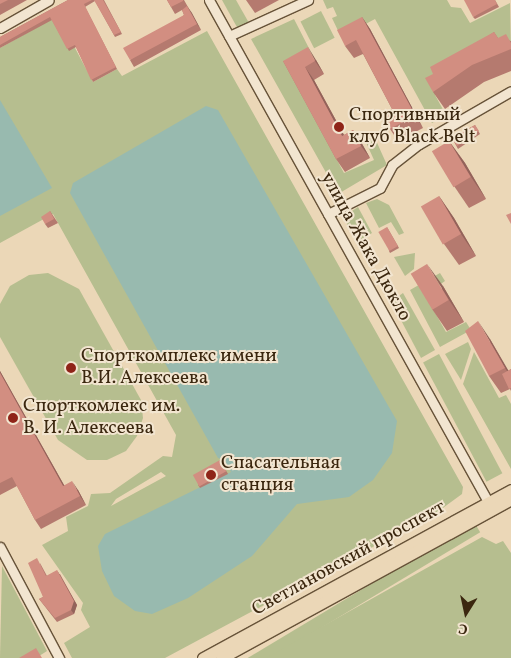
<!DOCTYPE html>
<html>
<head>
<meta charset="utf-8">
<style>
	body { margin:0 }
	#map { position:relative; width:511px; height:658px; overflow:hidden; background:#ebd7b7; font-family:Vollkorn,serif }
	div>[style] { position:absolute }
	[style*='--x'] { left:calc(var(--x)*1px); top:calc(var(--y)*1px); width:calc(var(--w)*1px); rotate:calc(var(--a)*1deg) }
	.green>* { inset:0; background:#b6be8f; transform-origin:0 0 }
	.water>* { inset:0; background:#98baaf }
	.roads { filter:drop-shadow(1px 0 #675339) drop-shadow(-1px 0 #675339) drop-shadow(0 1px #675339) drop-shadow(0 -1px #675339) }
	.minor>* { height:9px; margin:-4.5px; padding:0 4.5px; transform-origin:4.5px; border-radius:4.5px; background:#f2e5d0 }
	.major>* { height:11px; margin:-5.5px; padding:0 5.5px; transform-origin:5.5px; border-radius:5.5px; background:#ebd7b7 }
	.wall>* { inset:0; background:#b57a6f }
	.shaded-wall>* { inset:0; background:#93635a }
	.building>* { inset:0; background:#d28e81; transform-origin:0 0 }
	.dots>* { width:14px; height:14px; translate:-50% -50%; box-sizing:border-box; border:2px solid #f2e5d0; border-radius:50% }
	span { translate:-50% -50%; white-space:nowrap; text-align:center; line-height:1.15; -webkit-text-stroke:4px #f2e5d0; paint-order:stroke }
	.poi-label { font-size:19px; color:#3b270f }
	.left { translate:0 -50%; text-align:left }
	.street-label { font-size:19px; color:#3b270f }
	.north { position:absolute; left:441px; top:588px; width:50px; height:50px; -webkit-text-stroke:4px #f2e5d0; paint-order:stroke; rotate:190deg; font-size:14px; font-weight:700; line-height:20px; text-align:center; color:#3b270f }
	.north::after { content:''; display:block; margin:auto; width:18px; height:22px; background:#3b270f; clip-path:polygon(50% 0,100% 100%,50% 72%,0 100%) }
</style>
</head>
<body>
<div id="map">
	<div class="green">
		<div style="clip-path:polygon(222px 0,236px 0,249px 23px,238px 29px)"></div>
		<div style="clip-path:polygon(323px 0,447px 0,451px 7px,461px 8px,470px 23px,510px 3px,511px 52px,435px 95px,446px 115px,432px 123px,375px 19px,341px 37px,332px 18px,337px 16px,333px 7px,327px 9px)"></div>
		<div style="left:321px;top:11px;width:30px;height:23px;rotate:63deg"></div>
		<div style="clip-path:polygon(evenodd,52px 19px,75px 48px,93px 82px,117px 69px,122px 76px,207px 31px,463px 487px,462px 494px,436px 513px,429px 512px,382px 542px,165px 658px,72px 658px,64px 643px,90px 627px,81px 610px,83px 603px,42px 545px,68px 531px,66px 517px,88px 506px,91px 494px,110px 493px,163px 456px,172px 457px,176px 435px,53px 214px,0 243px,0 48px,52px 19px,161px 472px,166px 476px,111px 506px,116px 499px,161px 472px)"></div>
		<div style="clip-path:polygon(294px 19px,314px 58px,290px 73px,344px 173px,374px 160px,365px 140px,374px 136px,387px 165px,338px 194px,251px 39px)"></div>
		<div style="clip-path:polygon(377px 199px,389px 205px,404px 233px,399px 235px,391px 222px,379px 228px,366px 203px)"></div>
		<div style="clip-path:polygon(358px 207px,372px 233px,356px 242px,347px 224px,352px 211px)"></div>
		<div style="clip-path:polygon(415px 253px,414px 269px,405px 276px,394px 257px)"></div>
		<div style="clip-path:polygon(48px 273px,79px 289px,141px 400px,143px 418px,137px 436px,126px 451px,107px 460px,87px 460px,58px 440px,0 337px,0 304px,10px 286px,29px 275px)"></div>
		<div style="clip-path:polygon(440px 273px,445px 281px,425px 295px,446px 332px,466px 322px,471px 330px,440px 347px,410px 290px)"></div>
		<div style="clip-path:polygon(403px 293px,435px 350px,421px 358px,394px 307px,396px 298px)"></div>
		<div style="clip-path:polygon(468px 342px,471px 349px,461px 380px,445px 354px)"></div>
		<div style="clip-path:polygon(474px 352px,499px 398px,506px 395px,511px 404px,511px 469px,463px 384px)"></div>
		<div style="left:439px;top:354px;width:135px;height:18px;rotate:62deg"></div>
		<div style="left:474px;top:522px;width:12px;height:282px;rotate:59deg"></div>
		<div style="clip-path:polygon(482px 537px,496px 544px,503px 541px,511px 553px,511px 658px,266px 658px)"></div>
		<div style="clip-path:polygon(2px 566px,47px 651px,36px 658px,0 658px)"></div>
	</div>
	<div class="water">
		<div style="clip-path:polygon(0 100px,52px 188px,0 216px)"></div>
		<div style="clip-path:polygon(206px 106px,218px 110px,397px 421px,392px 453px,373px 480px,349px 497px,297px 504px,252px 556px,188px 598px,152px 614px,135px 611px,114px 596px,102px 571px,98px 546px,105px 534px,231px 472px,224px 460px,218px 458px,70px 193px,73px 183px)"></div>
	</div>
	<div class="roads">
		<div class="minor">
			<div style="--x:209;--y:0;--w:580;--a:60.92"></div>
			<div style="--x:0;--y:28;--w:56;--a:-29.7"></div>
			<div style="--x:229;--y:36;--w:87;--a:-24.5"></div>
			<div style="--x:328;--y:214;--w:58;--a:-26.6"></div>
			<div style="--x:380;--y:188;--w:26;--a:-62"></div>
			<div style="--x:392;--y:165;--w:34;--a:-38"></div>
			<div style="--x:419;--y:144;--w:106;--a:-29.9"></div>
			<div style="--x:0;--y:547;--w:126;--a:62"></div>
		</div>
		<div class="major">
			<div style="--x:203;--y:658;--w:351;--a:-28.6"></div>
			<div style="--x:221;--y:658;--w:331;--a:-28.7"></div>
		</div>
	</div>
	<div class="wall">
		<div style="clip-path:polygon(0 0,27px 0,0 15px)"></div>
		<div style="clip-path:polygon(68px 0,104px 0,122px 34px,115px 37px,95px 1px,85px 7px,117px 69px,93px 82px,76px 47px,69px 51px,52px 20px,0 48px,0 37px)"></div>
		<div style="clip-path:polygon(167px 0,184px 0,201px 30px,134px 67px,130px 60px,184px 15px,182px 10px,175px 14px)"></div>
		<div style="clip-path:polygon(246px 0,279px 0,255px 13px)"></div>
		<div style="clip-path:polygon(495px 0,499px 7px,475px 19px,473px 17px)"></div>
		<div style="clip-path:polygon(362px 17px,370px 29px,423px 128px,398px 141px,390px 129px,392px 109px,363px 54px,354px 58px,345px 46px)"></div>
		<div style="clip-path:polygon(494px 32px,498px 38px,511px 41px,511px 71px,484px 82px,445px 109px,433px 92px,433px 74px)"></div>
		<div style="clip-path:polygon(316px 60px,324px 74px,314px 80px,344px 135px,353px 130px,361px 142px,370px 158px,345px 172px,336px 159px,283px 61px)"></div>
		<div style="clip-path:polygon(475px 125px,480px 134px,458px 149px,452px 138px)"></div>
		<div style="clip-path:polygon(449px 141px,465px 163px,486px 199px,469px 208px,454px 186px)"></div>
		<div style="clip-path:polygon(439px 196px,454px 218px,476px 256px,459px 265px,444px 244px)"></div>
		<div style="clip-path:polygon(50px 211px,58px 223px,48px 228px,45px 224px)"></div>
		<div style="clip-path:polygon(387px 227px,399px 248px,390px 253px,389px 251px)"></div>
		<div style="clip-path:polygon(443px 286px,464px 322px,447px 331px,432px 309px)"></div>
		<div style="clip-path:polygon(490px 339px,508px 371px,511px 369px,511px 391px,510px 389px,501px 393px,489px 376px)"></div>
		<div style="clip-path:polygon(0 371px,64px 485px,78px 490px,86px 505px,41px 529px,35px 520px,17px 486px,0 495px)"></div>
		<div style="clip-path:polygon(220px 460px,228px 474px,200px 488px,198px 485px)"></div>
		<div style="clip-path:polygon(40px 563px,47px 576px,60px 574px,77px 605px,74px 614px,57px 622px,39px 599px,43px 597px)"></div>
	</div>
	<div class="shaded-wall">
		<div style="clip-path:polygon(187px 6px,192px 13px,201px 30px,197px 24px)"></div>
		<div style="clip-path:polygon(362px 17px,370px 29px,423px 128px,415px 115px)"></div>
		<div style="clip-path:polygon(308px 47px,316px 60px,324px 74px,315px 61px)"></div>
		<div style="clip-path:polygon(305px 67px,314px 80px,351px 148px,342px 136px)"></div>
		<div style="clip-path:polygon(353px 130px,361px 142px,370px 158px,361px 146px)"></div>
		<div style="clip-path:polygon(449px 141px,465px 163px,486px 199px,471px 177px)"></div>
		<div style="clip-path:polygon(439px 196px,454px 218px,476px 256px,461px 234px)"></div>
		<div style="clip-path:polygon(427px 264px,443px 286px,464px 322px,449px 300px)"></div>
		<div style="clip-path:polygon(478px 321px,490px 339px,511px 375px,511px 377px,505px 368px)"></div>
		<div style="clip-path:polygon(0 371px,69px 494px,63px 486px,0 373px)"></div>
		<div style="clip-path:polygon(72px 481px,78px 490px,86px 505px,80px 496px)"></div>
		<div style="clip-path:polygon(57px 570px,77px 605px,74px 614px,71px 610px)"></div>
	</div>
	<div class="building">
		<div style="clip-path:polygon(0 0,8px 0,0 4px)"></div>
		<div style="clip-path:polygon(68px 0,92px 0,84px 4px,116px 67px,91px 80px,75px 45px,67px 49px,50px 17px,0 45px,0 37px)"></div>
		<div style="clip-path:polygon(94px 0,103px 0,121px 32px,114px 35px)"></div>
		<div style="clip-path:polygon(167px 0,183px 0,183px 1px,171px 7px)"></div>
		<div style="clip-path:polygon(464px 0,495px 0,497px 4px,473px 17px)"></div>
		<div style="clip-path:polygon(187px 6px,197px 24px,130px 60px,123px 48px,184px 15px,182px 10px)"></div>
		<div style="clip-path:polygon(362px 17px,415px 115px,390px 129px,382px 114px,392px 109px,356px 40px,345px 46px,337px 30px)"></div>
		<div style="clip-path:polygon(494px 32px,498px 38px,506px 34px,511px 43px,511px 49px,472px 65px,433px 92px,425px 78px,433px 74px,430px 67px)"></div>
		<div style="clip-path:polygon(308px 47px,315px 61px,305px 67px,342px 136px,353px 130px,361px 146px,336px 159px,283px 61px)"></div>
		<div style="clip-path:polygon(475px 125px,479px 131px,457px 146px,452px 138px)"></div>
		<div style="left:449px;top:141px;width:42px;height:20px;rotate:59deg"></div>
		<div style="left:439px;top:196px;width:44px;height:21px;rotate:60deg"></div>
		<div style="clip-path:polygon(50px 211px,54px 219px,45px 224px,41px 217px)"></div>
		<div style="clip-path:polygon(511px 213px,511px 224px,506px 215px)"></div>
		<div style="left:387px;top:227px;width:22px;height:10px;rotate:60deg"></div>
		<div style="left:427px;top:264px;width:42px;height:19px;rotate:59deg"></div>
		<div style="clip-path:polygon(478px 321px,505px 368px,489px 376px,465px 331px)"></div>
		<div style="clip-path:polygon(511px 369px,511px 388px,509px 389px,502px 374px)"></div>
		<div style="clip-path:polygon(0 373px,63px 486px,72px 481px,80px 496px,35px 520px,12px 477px,0 483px)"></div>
		<div style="left:220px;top:460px;width:13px;height:31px;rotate:61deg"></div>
		<div style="clip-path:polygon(37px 558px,46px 576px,57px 570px,74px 601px,71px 610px,55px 618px,39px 599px,43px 597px,28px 563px)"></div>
		<div style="clip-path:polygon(36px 648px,42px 658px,19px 658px)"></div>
	</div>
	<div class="dots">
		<div style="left:339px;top:127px;background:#8f2418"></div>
		<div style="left:71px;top:368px;background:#8f2418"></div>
		<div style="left:13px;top:418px;background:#8f2418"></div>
		<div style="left:211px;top:475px;background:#8f2418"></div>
	</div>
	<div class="poi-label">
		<span class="left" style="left:349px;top:127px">Спортивный<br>клуб Black Belt</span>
		<span class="left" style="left:81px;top:368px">Спорткомплекс имени<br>В.И. Алексеева</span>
		<span class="left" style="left:23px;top:418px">Спорткомлекс им.<br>В. И. Алексеева</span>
		<span class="left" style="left:221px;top:475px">Спасательная<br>станция</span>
	</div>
	<div class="street-label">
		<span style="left:365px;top:247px;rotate:61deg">улица Жака Дюкло</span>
		<span style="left:349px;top:559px;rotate:-29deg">Светлановский проспект</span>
	</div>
	<div class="north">С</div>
</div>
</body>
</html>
